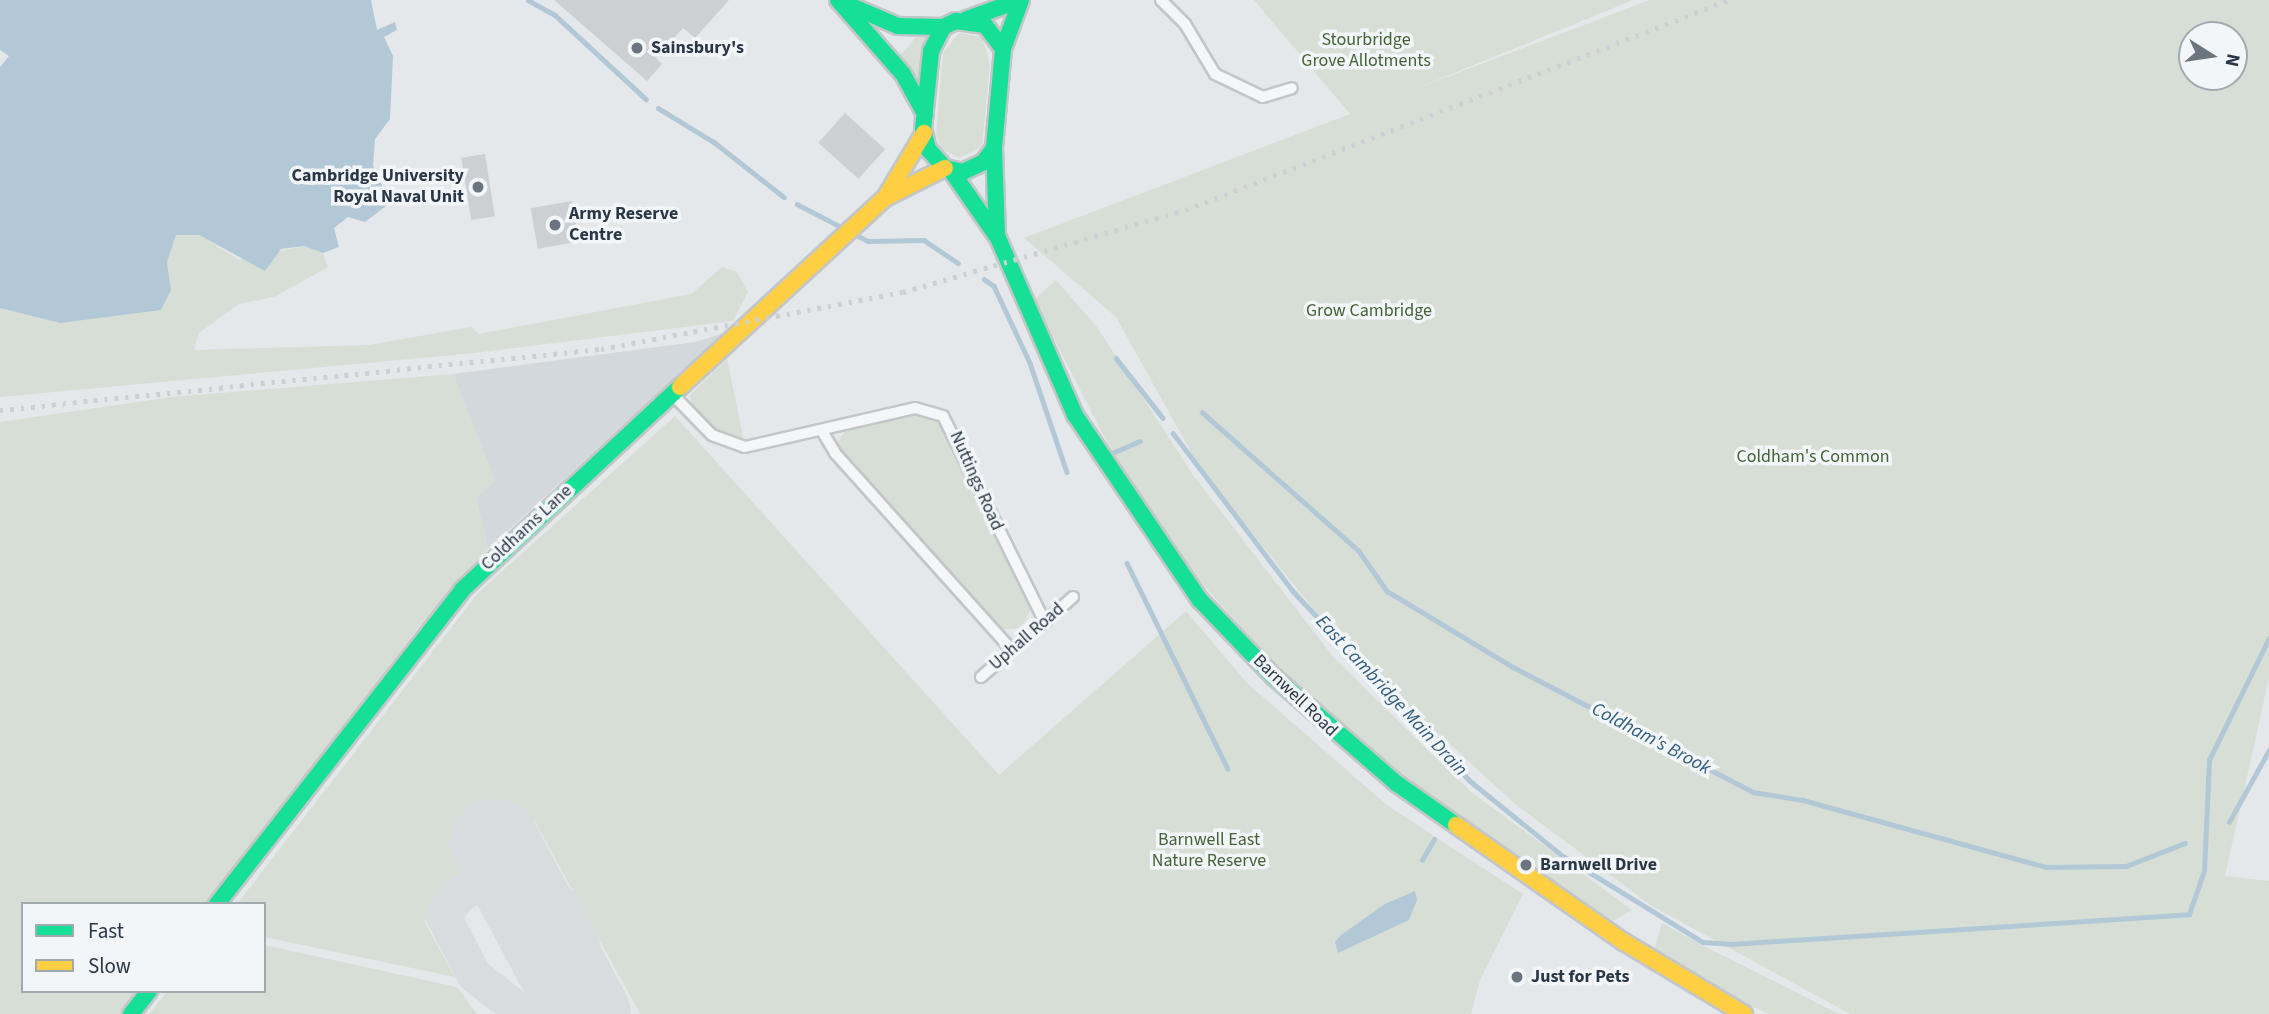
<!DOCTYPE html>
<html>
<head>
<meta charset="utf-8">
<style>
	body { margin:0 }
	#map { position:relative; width:2269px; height:1014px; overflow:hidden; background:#e5e8ea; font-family:"Source Sans 3",sans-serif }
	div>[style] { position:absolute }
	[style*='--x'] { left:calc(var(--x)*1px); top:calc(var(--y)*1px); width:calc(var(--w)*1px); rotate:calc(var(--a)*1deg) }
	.built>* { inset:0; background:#d3d8dd }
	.green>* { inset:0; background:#d7ded5 }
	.water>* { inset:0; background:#b2c8d6 }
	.stream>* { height:4.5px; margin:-2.25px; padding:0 2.25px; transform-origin:2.25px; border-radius:2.25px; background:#b2c8d6 }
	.taxiway>* { height:35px; margin:-17.5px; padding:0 17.5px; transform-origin:17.5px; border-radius:17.5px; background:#d9dcde }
	.runway>* { height:89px; margin:-44.5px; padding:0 44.5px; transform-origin:44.5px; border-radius:44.5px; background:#d9dcde }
	.building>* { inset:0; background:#cdd0d3; transform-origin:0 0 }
	.roads { filter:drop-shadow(2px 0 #c3c6c8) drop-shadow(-2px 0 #c3c6c8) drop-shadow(0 2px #c3c6c8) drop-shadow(0 -2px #c3c6c8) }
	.street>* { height:10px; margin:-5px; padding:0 5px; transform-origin:5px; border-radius:5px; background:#f4f6f7 }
	.fast>* { height:16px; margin:-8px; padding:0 8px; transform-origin:8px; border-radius:8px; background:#16e098 }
	.slow>* { height:16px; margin:-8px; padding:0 8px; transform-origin:8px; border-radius:8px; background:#ffcf43 }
	.rail>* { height:4.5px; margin-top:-2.25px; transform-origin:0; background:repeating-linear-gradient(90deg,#cdd0d2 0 3.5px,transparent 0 10.5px) }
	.dots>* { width:19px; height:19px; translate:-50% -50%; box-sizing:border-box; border:4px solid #f3f6f9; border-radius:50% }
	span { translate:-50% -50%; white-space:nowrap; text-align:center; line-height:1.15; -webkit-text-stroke:7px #f3f6f9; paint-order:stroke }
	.park-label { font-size:18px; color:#446335 }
	.poi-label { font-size:18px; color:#293746; font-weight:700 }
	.left { translate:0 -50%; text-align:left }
	.right { translate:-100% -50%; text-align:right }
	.street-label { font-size:18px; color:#293746 }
	.water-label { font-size:19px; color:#305c7d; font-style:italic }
	.legend { position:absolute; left:21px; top:902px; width:245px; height:91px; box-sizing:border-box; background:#f3f6f9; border:2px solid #a2aab1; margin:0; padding:9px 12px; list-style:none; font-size:21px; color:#293746 }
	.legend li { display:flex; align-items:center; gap:14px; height:35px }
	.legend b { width:35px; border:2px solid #a2aab1 }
	.north { position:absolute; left:2178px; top:21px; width:70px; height:70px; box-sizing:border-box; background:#f3f6f9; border:2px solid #a2aab1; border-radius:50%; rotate:102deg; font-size:19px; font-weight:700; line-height:28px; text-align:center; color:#293746 }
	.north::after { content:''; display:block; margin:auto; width:24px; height:32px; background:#6b757f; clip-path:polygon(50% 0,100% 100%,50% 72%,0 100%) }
</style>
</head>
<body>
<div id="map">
	<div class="built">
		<div style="clip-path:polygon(737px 329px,684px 369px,488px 549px,476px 497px,495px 481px,453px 374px,695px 342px)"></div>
	</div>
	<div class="green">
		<div style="clip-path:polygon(evenodd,1254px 0,1633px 0,1415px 89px,1650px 0,2269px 0,2269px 678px,2225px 876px,2269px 881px,2269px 1014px,1850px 1014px,1652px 906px,1515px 804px,1346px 649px,1201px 470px,1116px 317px,1024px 238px,1350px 114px,1254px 0,2192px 35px,2234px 35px,2234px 77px,2192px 77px,2192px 35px)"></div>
		<div style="clip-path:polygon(959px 33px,982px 37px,990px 65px,982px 146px,960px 158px,941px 149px,936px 134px,943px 53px)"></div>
		<div style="clip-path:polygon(918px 35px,927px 37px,920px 83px,897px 59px)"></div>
		<div style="clip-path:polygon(176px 235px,199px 235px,239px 260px,304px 246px,323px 253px,328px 267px,274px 297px,239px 304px,199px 333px,194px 350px,369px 345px,471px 327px,479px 334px,691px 294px,722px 267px,737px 272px,748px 292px,733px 321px,474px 353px,0 397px,0 308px,60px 323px,171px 290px,167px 262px)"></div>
		<div style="clip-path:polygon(1056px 280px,1097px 327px,1193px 475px,1334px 658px,1471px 792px,1632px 910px,1606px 925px,1415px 788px,1293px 685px,1188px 568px,1108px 444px,1034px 300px)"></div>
		<div style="clip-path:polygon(727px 359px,743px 436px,741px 440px,722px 434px,692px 408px,690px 395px)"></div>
		<div style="clip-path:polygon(453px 374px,495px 481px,476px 497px,488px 549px,418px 628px,211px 904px,23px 904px,23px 991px,143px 991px,122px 1014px,0 1014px,0 422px,171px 397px)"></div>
		<div style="clip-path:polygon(920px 412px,945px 423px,1031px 609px,1021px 629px,1000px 629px,841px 454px,837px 443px,848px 427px)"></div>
		<div style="clip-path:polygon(675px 416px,999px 775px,1186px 611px,1247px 683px,1388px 806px,1523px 894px,1480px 980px,1471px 1014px,640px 1014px,535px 822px,456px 865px,462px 877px,424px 921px,455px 977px,264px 937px,264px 904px,237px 904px,478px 593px)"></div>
		<div style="clip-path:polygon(1662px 923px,1704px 946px,1839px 1014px,1769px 1014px,1720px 992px,1654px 950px)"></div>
		<div style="clip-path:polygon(264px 945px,457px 987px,477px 1014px,149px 1014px,168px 991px,264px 991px)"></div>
	</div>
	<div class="water">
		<div style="clip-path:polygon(0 0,371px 0,377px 30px,395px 22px,397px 30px,384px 37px,393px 56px,390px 119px,375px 139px,373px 166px,390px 203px,365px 222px,348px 217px,334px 228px,339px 247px,323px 253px,304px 246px,281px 249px,265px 271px,199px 235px,176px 235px,167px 262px,171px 290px,161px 310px,60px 323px,0 308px,0 67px,9px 56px,0 50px)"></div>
		<div style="clip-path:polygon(1415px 891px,1417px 900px,1409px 920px,1338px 953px,1335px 942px,1341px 935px,1385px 904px)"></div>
	</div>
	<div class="stream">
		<div style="--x:528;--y:0;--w:31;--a:29"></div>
		<div style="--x:555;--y:15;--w:124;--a:42.7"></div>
		<div style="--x:658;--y:108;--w:66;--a:31.3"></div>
		<div style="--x:714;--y:142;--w:89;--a:38.2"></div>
		<div style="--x:797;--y:204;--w:80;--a:27.5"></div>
		<div style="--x:868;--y:241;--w:56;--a:-1"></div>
		<div style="--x:924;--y:240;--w:41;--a:34.1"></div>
		<div style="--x:984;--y:279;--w:12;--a:35"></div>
		<div style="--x:994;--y:286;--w:85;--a:64.9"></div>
		<div style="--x:1030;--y:363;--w:115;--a:71.3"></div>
		<div style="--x:1116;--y:358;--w:76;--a:51.9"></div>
		<div style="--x:1202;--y:412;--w:210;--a:41.5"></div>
		<div style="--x:1359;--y:551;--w:49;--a:55"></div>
		<div style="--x:1387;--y:591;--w:147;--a:31.1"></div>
		<div style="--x:1513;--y:667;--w:271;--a:27.5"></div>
		<div style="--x:1753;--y:792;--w:51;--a:9.1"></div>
		<div style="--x:1803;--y:800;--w:252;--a:15.4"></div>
		<div style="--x:2046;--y:867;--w:80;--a:-0.7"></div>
		<div style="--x:2126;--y:866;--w:63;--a:-21.3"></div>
		<div style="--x:1173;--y:433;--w:198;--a:52.8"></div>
		<div style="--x:1293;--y:591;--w:258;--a:47"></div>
		<div style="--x:1469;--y:780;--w:121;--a:39"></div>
		<div style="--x:1563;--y:856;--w:164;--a:31.6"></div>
		<div style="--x:1703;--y:942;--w:28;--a:4"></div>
		<div style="--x:1731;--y:944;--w:459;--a:-3.7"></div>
		<div style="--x:2189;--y:914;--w:46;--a:-70.8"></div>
		<div style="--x:2204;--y:871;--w:111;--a:-87.4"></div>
		<div style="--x:2209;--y:760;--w:136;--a:-63.8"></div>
		<div style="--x:1112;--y:453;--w:30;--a:-23"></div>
		<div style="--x:1127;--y:563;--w:229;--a:63.9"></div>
		<div style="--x:2229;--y:822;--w:82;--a:-60.9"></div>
		<div style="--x:1422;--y:860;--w:24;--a:-60"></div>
	</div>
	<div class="taxiway">
		<div style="--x:524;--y:1014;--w:63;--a:-142"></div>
		<div style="--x:474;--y:975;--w:67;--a:-117.7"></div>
		<div style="--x:443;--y:916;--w:27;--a:-54"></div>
		<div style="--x:459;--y:894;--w:36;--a:-24"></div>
		<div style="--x:492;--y:879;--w:43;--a:6.6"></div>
		<div style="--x:535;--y:884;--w:36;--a:37"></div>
		<div style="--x:564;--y:906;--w:44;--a:65.8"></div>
		<div style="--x:582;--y:946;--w:49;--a:90"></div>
		<div style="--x:582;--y:995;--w:20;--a:72"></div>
	</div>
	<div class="runway">
		<div style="--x:494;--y:842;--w:195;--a:61.9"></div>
	</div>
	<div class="building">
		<div style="clip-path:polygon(554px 0,729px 0,695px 38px,683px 28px,656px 58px,662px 64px,647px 81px)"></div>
		<div style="left:845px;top:113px;width:54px;height:40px;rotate:42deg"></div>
		<div style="left:485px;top:154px;width:63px;height:24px;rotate:81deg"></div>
		<div style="left:572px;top:201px;width:41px;height:42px;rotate:80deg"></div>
	</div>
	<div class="roads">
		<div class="street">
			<div style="--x:1161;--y:0;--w:34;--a:45"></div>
			<div style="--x:1185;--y:24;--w:58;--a:59"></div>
			<div style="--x:1215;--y:74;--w:53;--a:25.6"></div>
			<div style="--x:1263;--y:97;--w:30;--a:-17"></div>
			<div style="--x:674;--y:396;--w:54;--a:45.7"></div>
			<div style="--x:712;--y:435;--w:35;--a:20"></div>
			<div style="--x:745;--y:447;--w:174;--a:-12.9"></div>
			<div style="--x:915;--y:408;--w:29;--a:16"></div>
			<div style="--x:943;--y:416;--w:230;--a:63.7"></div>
			<div style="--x:822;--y:431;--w:26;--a:59"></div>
			<div style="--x:835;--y:453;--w:263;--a:48.1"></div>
			<div style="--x:981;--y:677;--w:122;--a:-41"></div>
		</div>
		<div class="fast">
			<div style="--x:838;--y:0;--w:98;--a:48.7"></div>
			<div style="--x:903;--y:74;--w:46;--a:61.2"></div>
			<div style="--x:842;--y:2;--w:61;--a:23.2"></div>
			<div style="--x:898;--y:26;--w:45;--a:1.3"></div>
			<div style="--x:967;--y:19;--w:56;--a:-19.7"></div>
			<div style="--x:1003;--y:49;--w:52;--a:-69.8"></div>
			<div style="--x:994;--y:148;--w:17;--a:126"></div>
			<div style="--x:984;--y:162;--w:23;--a:155"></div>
			<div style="--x:963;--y:172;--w:18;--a:-167"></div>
			<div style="--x:945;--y:168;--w:25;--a:-132"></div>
			<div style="--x:928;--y:149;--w:21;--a:-104"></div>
			<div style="--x:923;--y:129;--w:78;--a:-84.1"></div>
			<div style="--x:931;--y:51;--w:27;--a:-63"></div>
			<div style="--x:943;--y:27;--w:14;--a:-25"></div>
			<div style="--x:956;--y:21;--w:29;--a:8"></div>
			<div style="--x:985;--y:25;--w:30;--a:53"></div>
			<div style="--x:1003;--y:49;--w:99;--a:95.2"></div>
			<div style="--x:994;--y:148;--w:86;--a:88"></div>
			<div style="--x:952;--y:172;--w:80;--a:55.1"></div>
			<div style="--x:998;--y:238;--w:193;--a:66.5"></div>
			<div style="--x:1075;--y:415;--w:223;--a:56"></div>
			<div style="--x:1200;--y:600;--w:105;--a:46.2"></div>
			<div style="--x:1273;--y:676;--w:163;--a:41"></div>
			<div style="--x:1396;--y:783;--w:73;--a:35"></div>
			<div style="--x:217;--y:904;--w:398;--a:-52"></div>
			<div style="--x:462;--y:590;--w:298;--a:-43"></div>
			<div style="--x:131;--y:1014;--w:29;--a:-52"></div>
		</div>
		<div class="slow">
			<div style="--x:885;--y:198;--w:76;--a:-59"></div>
			<div style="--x:680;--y:387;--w:279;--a:-42.7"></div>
			<div style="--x:885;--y:198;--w:67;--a:-26.6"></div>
			<div style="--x:1456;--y:825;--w:205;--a:34.9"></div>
			<div style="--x:1624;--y:942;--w:140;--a:31"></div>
		</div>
	</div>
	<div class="rail">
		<div style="--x:0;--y:410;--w:604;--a:-5.8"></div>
		<div style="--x:601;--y:349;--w:307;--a:-10.7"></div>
		<div style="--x:903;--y:292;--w:294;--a:-16.2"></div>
		<div style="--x:1185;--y:210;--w:583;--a:-21.11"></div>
	</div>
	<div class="dots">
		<div style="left:637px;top:48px;background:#6b757f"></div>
		<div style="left:478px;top:187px;background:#6b757f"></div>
		<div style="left:555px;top:225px;background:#6b757f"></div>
		<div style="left:1526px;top:865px;background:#6b757f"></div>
		<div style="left:1517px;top:977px;background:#6b757f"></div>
	</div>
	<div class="park-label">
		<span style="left:1366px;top:51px">Stourbridge<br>Grove Allotments</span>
		<span style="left:1369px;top:311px">Grow Cambridge</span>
		<span style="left:1813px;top:457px">Coldham's Common</span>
		<span style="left:1209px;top:851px">Barnwell East<br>Nature Reserve</span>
	</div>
	<div class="poi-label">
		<span class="left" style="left:651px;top:48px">Sainsbury's</span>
		<span class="right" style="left:464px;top:187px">Cambridge University<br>Royal Naval Unit</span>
		<span class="left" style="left:569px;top:225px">Army Reserve<br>Centre</span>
		<span class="left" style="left:1540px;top:865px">Barnwell Drive</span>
		<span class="left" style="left:1531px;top:977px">Just for Pets</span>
	</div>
	<div class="street-label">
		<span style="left:976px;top:481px;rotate:66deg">Nuttings Road</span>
		<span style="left:527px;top:528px;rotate:-43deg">Coldhams Lane</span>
		<span style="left:1027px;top:637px;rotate:-41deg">Uphall Road</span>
		<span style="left:1295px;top:696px;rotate:44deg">Barnwell Road</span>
	</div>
	<div class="water-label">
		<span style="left:1391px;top:696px;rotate:47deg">East Cambridge Main Drain</span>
		<span style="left:1651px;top:739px;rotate:28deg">Coldham's Brook</span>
	</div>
	<ul class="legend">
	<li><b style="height:9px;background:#16e098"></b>Fast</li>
	<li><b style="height:9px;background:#ffcf43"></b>Slow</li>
	</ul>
	<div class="north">N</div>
</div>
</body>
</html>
